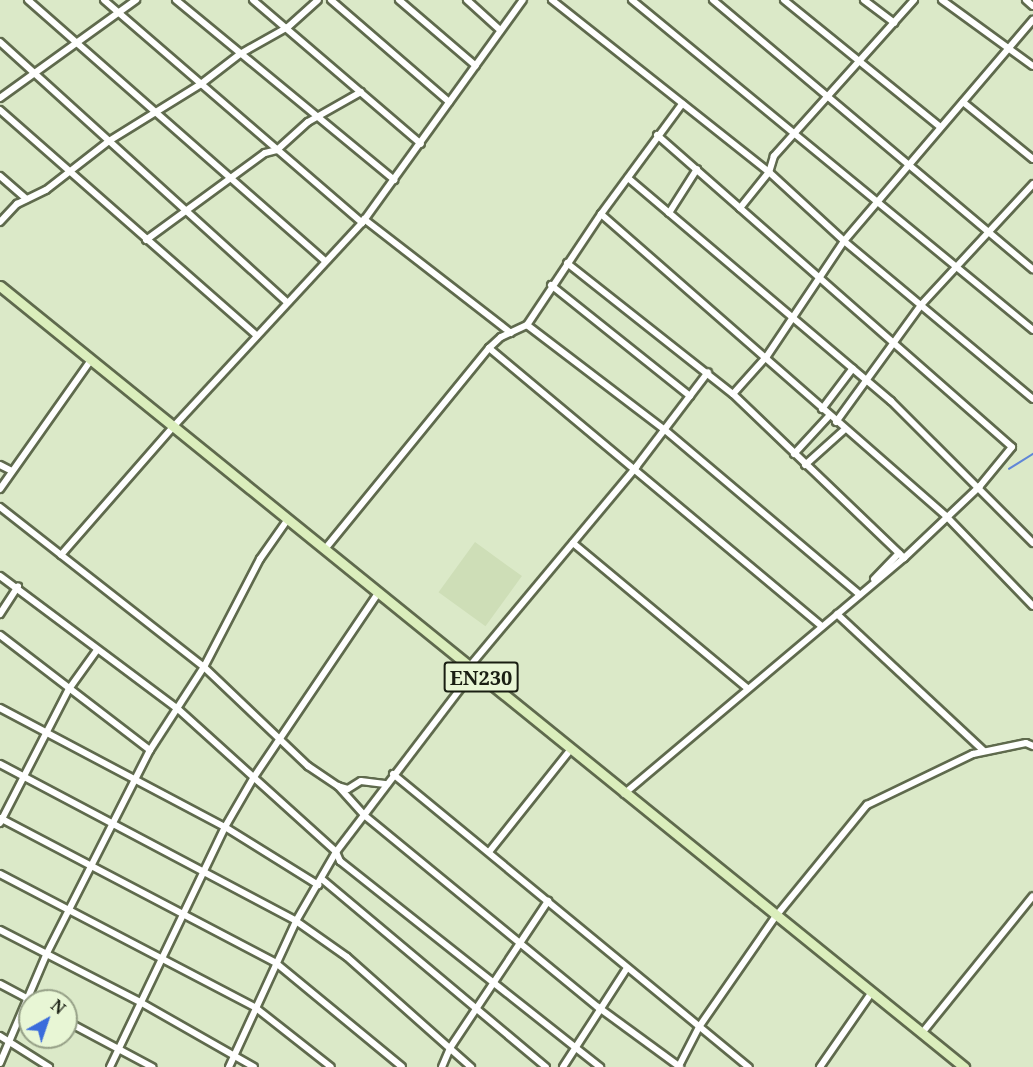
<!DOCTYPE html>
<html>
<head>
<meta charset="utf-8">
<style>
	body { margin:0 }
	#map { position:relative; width:1033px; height:1067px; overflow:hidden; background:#dbe9c8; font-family:"Noto Serif",serif }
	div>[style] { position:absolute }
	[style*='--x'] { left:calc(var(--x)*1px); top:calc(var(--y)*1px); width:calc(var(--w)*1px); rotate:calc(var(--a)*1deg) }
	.built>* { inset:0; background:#cedeb7; transform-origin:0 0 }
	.stream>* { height:1.5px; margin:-0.75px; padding:0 0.75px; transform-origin:0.75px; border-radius:0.75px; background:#6087d7 }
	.roads { filter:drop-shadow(2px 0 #5f6a4d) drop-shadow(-2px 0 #5f6a4d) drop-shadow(0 2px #5f6a4d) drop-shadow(0 -2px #5f6a4d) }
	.minor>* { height:6px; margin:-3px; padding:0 3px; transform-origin:3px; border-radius:3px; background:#fff }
	.primary>* { height:9px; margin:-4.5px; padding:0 4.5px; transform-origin:4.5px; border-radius:4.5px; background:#dbeebc }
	span { translate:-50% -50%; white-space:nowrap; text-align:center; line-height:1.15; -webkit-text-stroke:6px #e8f6d5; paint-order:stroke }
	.shield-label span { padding:2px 4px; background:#e8f6d5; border:2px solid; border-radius:4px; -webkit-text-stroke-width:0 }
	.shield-label { font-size:20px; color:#1a1f13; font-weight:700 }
	.north { position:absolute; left:18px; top:989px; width:60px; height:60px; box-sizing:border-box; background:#e8f6d5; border:2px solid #96a087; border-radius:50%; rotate:40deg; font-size:16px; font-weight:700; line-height:24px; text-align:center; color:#1a1f13 }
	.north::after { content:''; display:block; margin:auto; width:21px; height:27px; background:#3a6cdc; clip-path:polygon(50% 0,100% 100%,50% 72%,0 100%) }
</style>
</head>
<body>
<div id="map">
	<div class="built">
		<div style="left:475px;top:542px;width:58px;height:62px;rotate:36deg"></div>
	</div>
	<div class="stream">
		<div style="--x:1009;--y:469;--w:28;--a:-32"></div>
	</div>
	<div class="roads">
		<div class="minor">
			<div style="--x:28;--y:0;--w:395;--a:41.3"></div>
			<div style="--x:104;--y:0;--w:341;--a:40.8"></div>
			<div style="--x:176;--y:0;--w:283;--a:39.5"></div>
			<div style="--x:253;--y:0;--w:221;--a:40.6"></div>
			<div style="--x:331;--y:0;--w:156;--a:40.8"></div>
			<div style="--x:399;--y:0;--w:101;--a:40.6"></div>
			<div style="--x:467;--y:0;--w:45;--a:42.3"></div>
			<div style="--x:552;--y:0;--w:277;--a:38.4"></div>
			<div style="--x:769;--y:172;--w:46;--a:128.9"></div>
			<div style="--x:740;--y:208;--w:362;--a:41.3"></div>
			<div style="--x:1012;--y:447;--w:50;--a:129.4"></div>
			<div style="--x:980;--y:486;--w:105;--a:136.5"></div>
			<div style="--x:904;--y:558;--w:366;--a:139.9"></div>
			<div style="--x:632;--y:0;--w:519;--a:39.45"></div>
			<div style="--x:713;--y:0;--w:418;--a:40.1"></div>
			<div style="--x:784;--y:0;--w:200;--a:39.1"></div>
			<div style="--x:864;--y:0;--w:38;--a:37"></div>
			<div style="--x:914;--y:0;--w:210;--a:131.9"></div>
			<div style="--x:774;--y:156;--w:17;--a:107"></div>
			<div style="--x:769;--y:172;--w:102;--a:42.6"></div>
			<div style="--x:844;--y:241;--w:246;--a:39.9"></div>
			<div style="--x:942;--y:0;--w:112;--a:36"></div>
			<div style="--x:1026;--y:0;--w:9;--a:41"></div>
			<div style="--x:0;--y:42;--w:387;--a:42.2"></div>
			<div style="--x:0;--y:98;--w:168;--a:-35.8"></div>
			<div style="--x:963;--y:102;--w:90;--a:39.2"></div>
			<div style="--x:0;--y:110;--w:342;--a:41.3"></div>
			<div style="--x:657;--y:135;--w:111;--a:41.3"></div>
			<div style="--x:0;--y:176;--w:35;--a:41"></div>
			<div style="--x:628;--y:178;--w:345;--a:40.3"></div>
			<div style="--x:891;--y:401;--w:201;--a:45"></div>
			<div style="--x:669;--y:213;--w:52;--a:-57.5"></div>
			<div style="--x:601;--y:214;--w:459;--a:41.2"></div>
			<div style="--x:946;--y:516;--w:125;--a:46"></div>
			<div style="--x:364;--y:219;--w:186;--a:37.8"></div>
			<div style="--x:0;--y:222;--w:25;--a:-47"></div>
			<div style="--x:17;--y:204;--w:32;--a:-26"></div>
			<div style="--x:46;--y:190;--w:80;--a:-37.9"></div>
			<div style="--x:109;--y:141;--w:108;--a:-31.8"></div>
			<div style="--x:201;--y:84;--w:49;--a:-37.6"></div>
			<div style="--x:240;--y:54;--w:55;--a:-29.4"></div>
			<div style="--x:288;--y:27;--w:40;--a:-42"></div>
			<div style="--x:146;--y:240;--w:147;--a:-36.2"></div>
			<div style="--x:265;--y:153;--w:12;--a:-14"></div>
			<div style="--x:277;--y:150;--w:42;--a:-42.1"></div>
			<div style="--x:308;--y:122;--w:61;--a:-29.5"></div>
			<div style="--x:567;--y:263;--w:211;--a:38.3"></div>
			<div style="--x:733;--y:394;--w:237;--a:43.8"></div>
			<div style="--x:551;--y:285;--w:178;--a:38.6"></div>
			<div style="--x:527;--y:325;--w:173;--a:37.3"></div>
			<div style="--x:665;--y:430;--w:255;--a:40.2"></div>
			<div style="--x:489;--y:348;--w:434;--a:39.9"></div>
			<div style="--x:733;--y:394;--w:51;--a:-48.2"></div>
			<div style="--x:767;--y:356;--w:138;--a:-56.2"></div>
			<div style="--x:844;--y:241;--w:291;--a:-49.5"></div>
			<div style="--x:822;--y:409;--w:51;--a:-52.9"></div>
			<div style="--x:836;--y:422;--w:145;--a:-54"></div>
			<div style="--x:921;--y:305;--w:165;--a:-47.2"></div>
			<div style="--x:794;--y:454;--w:52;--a:-47.4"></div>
			<div style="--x:0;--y:465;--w:13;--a:27"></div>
			<div style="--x:805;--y:465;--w:52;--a:-41.9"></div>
			<div style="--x:0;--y:489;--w:158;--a:-54.8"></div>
			<div style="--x:0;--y:507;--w:259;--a:38.1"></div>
			<div style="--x:204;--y:667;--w:144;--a:43.6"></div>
			<div style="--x:308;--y:766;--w:36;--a:34"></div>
			<div style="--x:338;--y:786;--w:39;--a:48"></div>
			<div style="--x:364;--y:815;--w:303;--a:39.4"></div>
			<div style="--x:598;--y:1007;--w:102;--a:36.2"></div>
			<div style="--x:573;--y:543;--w:226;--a:39.8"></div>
			<div style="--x:325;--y:549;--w:259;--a:-50.8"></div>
			<div style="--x:489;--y:348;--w:16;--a:-43"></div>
			<div style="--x:501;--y:337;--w:29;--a:-25"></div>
			<div style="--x:527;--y:325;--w:133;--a:-56.3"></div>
			<div style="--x:601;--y:214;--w:137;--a:-53.6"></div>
			<div style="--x:61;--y:555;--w:170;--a:-48.8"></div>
			<div style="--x:173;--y:427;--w:278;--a:-47.2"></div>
			<div style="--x:362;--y:223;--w:275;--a:-54.2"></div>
			<div style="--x:0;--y:576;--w:222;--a:36.8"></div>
			<div style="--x:178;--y:709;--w:213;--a:42.1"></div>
			<div style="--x:336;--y:852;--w:10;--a:66"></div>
			<div style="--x:340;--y:861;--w:332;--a:38.4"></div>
			<div style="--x:874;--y:579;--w:36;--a:-46"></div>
			<div style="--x:0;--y:614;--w:33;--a:-57"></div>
			<div style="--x:837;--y:614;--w:200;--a:43"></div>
			<div style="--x:0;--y:635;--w:189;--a:37.5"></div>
			<div style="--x:469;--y:667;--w:261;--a:-50.1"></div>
			<div style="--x:636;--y:467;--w:119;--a:-52.8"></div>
			<div style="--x:0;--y:708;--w:255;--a:27.9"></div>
			<div style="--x:225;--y:827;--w:110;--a:31.9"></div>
			<div style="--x:0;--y:764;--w:335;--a:27.9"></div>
			<div style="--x:296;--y:921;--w:62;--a:35.2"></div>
			<div style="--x:347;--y:957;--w:166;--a:41.6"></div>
			<div style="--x:393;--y:774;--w:461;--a:39.5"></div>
			<div style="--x:338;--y:786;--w:10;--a:17"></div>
			<div style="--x:348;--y:789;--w:15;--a:-32"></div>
			<div style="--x:361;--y:781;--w:26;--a:7"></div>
			<div style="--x:0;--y:818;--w:312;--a:27.7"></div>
			<div style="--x:276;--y:963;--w:163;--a:39.5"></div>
			<div style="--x:0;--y:823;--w:151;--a:-62.8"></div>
			<div style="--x:69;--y:689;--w:48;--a:-54.3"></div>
			<div style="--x:489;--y:852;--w:130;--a:-51.5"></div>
			<div style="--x:0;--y:874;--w:289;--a:27.6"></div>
			<div style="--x:256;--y:1008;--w:95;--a:38.2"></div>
			<div style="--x:323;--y:880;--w:291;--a:40"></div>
			<div style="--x:0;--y:930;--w:157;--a:27.2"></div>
			<div style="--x:140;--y:1002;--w:131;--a:29.7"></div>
			<div style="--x:0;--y:984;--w:36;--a:28"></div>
			<div style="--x:66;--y:1021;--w:98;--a:28.1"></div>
			<div style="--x:922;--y:1033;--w:176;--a:-51"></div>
			<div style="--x:0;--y:1036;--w:58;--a:32.3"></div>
			<div style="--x:0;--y:1063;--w:120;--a:-66.9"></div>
			<div style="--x:47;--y:953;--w:228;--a:-63.1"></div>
			<div style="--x:150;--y:750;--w:99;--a:-57"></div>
			<div style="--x:204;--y:667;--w:122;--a:-62.6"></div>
			<div style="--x:260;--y:559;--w:49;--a:-55"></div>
			<div style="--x:680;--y:1064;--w:42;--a:-62.8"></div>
			<div style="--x:699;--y:1027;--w:135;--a:-55.3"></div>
			<div style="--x:776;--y:916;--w:144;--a:-50.7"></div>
			<div style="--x:867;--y:805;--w:118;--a:-25.7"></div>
			<div style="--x:973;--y:754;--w:54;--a:-11.7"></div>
			<div style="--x:1026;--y:743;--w:8;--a:23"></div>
			<div style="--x:110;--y:1067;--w:266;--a:-64.4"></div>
			<div style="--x:225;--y:827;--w:58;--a:-59.9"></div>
			<div style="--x:254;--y:777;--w:222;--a:-56"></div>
			<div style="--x:229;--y:1067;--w:161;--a:-65.3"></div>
			<div style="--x:296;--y:921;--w:80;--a:-59.9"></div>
			<div style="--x:336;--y:852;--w:228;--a:-52.7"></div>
			<div style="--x:442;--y:1067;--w:21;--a:-67"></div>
			<div style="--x:450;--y:1048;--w:177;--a:-56.3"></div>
			<div style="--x:563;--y:1067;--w:118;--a:-57.1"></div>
			<div style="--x:820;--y:1067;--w:91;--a:-55.3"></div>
		</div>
		<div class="primary">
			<div style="--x:0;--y:286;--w:1241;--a:39.01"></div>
		</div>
	</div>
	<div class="shield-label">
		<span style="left:481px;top:677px">EN230</span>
	</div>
	<div class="north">N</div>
</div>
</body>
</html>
